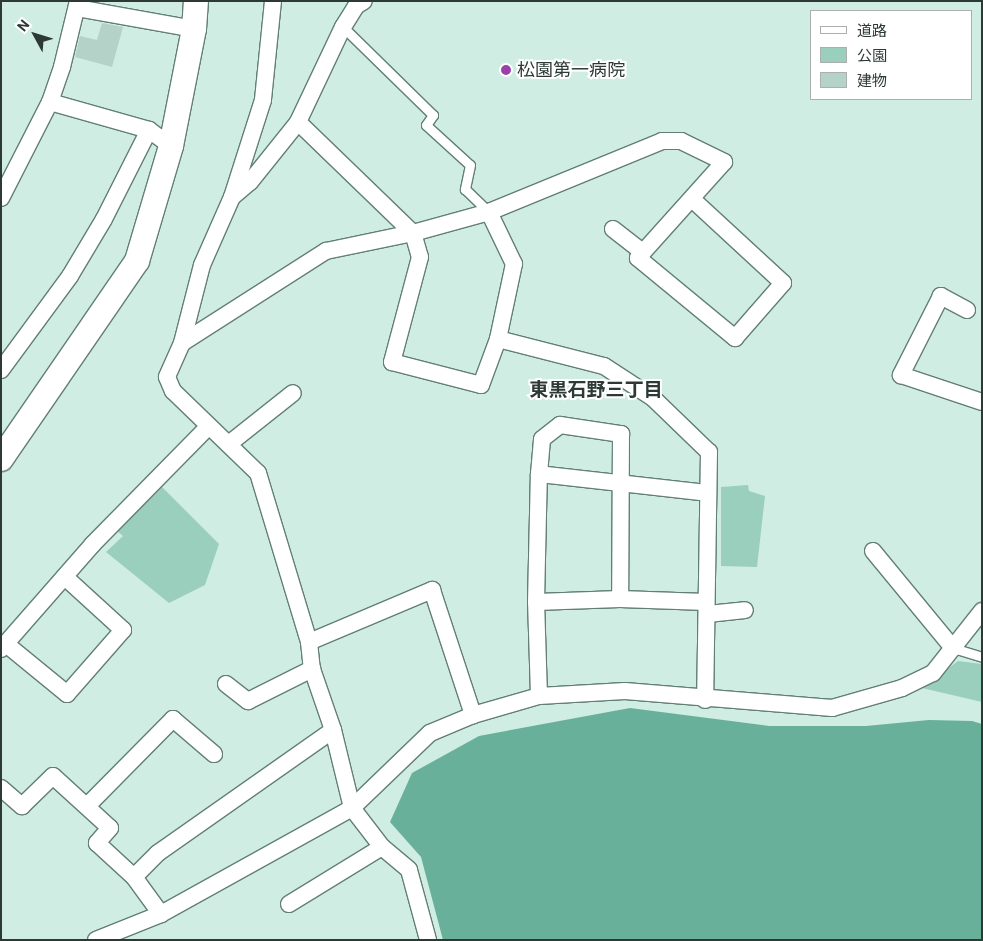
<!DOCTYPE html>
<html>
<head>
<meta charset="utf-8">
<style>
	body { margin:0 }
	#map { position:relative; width:983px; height:941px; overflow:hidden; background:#cfede2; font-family:Roboto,"Noto Sans JP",sans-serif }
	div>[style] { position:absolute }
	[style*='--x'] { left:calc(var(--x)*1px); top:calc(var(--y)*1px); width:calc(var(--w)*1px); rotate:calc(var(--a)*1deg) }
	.green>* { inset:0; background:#9acfbd }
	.forest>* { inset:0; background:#68b099 }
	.building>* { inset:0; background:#b4d2c7 }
	.roads { filter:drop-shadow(1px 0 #637f75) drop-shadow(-1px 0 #637f75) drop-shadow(0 1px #637f75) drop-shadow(0 -1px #637f75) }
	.lane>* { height:9px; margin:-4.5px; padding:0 4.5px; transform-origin:4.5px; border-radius:4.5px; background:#fff }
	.street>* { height:16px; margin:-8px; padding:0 8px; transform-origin:8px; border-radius:8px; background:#fff }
	.secondary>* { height:24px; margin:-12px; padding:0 12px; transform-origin:12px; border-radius:12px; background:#fff }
	.dots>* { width:14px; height:14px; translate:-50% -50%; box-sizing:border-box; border:2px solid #fff; border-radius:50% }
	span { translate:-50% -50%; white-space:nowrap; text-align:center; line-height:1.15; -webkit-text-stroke:4px #fff; paint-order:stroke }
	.poi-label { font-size:18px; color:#2d3935 }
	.left { translate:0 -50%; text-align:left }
	.neighbourhood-label { font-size:19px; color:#2d3935; font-weight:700 }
	.frame { position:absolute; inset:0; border:2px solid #2d3935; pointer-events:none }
	.legend { position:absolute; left:810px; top:10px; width:162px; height:90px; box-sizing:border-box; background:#fff; border:1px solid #abb0ae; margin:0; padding:6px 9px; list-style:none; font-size:15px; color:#2d3935 }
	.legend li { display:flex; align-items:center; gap:10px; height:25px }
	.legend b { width:25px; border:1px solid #abb0ae }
	.north { position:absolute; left:10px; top:10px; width:50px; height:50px; -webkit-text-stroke:4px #fff; paint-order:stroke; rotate:309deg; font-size:14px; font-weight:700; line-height:20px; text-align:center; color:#2d3935 }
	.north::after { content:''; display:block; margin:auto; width:18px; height:22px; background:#2d3935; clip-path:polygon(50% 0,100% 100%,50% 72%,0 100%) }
</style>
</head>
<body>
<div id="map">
	<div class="green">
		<div style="clip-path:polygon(748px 485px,749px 491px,765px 496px,757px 567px,721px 566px,721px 487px)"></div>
		<div style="clip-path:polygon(162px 487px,219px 544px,205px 585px,169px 603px,106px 552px,123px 536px,117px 531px)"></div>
		<div style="clip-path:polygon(958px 661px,982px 664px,982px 702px,922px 688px)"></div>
	</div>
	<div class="forest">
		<div style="clip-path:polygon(630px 708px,769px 726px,866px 726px,929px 720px,972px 721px,982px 724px,982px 940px,443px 940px,421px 857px,390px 822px,412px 773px,479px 736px)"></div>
	</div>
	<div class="building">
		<div style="clip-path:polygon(102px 23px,123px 27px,112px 67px,75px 57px,80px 36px,97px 40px)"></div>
	</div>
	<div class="roads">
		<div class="lane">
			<div style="--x:343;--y:27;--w:126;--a:44.4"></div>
			<div style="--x:433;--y:115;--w:12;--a:125"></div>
			<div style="--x:426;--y:125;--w:59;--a:42.3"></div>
			<div style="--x:470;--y:165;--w:25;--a:102"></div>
			<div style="--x:465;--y:189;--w:33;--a:44"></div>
			<div style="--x:953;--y:648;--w:30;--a:17"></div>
		</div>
		<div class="street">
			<div style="--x:273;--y:1;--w:100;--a:95.8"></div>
			<div style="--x:263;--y:100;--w:102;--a:107.7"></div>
			<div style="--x:232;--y:197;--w:74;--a:113.8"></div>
			<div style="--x:202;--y:265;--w:81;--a:104.4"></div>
			<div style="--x:182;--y:343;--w:37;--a:114"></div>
			<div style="--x:167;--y:377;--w:15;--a:67"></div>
			<div style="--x:173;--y:391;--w:118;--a:44"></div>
			<div style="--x:258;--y:473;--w:177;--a:73.2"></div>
			<div style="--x:309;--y:642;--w:27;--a:84"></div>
			<div style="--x:312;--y:669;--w:65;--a:71"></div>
			<div style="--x:333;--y:730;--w:80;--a:76.3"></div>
			<div style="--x:352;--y:808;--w:49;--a:52.4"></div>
			<div style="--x:382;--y:847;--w:35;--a:40"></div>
			<div style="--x:409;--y:870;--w:73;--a:74.8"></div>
			<div style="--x:77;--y:8;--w:119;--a:10.2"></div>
			<div style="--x:50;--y:102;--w:103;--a:15.8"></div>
			<div style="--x:298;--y:122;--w:160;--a:44"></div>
			<div style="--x:413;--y:233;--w:25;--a:74"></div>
			<div style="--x:420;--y:257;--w:109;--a:104.9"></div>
			<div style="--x:392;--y:362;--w:92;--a:14.5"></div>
			<div style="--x:481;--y:385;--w:49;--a:-69.7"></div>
			<div style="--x:498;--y:339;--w:77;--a:-78"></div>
			<div style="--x:514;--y:264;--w:58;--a:-115.7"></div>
			<div style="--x:232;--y:197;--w:23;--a:-40"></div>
			<div style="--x:250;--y:182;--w:77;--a:-51.3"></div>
			<div style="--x:298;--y:122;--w:105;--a:-64.7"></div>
			<div style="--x:343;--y:27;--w:25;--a:-58"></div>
			<div style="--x:356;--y:6;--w:9;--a:-32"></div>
			<div style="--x:1;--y:198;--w:108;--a:-63"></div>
			<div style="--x:50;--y:102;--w:37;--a:-71"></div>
			<div style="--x:62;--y:67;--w:68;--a:-76.4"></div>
			<div style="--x:613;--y:229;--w:37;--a:38"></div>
			<div style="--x:967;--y:310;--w:30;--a:-152"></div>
			<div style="--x:941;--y:296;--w:89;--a:116.9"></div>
			<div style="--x:901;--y:375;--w:85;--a:18.4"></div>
			<div style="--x:498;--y:339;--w:109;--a:14.3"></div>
			<div style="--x:604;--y:366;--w:59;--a:33.1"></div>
			<div style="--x:653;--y:398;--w:78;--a:44"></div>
			<div style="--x:709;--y:452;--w:248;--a:90.9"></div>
			<div style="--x:182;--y:343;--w:171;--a:-32.6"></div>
			<div style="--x:326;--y:251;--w:89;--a:-11.7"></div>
			<div style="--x:413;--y:233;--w:79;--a:-15.4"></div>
			<div style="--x:489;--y:212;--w:187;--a:-22.3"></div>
			<div style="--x:662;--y:141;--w:19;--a:0"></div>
			<div style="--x:681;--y:141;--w:48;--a:26"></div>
			<div style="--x:724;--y:162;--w:129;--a:131.9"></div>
			<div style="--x:638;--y:258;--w:126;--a:39.5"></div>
			<div style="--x:735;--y:338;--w:73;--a:-48.9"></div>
			<div style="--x:783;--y:283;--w:124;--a:-137.3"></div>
			<div style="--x:1;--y:370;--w:117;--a:-53.7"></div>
			<div style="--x:70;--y:276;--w:66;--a:-59.2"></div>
			<div style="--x:104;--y:219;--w:100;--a:-63.2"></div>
			<div style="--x:149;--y:130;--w:27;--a:36"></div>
			<div style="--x:230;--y:443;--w:80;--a:-38.4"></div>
			<div style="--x:539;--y:474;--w:170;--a:6.4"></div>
			<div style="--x:873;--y:551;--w:126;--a:50.5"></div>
			<div style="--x:536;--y:602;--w:84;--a:-2"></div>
			<div style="--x:620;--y:599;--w:86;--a:2"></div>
			<div style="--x:708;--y:614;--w:37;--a:-6"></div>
			<div style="--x:309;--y:642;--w:134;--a:-22.9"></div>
			<div style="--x:432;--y:590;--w:132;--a:71.8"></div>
			<div style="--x:6;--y:644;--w:79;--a:39.3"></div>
			<div style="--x:67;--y:694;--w:85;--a:-48.8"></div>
			<div style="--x:123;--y:630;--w:79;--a:-137.6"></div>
			<div style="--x:1;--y:649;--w:140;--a:-48.8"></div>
			<div style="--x:93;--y:544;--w:165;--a:-45.5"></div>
			<div style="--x:226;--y:684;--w:28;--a:38"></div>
			<div style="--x:248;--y:701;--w:72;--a:-26.6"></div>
			<div style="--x:539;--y:696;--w:94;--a:-91.8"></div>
			<div style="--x:536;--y:602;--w:128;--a:-88.7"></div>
			<div style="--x:539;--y:474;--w:35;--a:-85"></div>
			<div style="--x:542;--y:439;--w:23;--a:-38"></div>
			<div style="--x:560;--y:425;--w:62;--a:8.4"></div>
			<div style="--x:621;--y:434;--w:165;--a:90.3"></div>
			<div style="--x:1;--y:788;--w:28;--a:41"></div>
			<div style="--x:22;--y:806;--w:43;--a:-44.1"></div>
			<div style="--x:53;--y:776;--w:77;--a:42.4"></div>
			<div style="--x:110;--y:828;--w:20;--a:131"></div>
			<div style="--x:97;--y:843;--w:50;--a:42.6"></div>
			<div style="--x:134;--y:877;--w:46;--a:53.9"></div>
			<div style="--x:88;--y:805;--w:121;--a:-45.3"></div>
			<div style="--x:173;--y:719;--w:54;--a:40.5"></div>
			<div style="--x:134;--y:877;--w:34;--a:-45"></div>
			<div style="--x:158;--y:853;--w:214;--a:-35.1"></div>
			<div style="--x:289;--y:904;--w:109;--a:-31.5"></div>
			<div style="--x:96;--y:940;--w:70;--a:-21.8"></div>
			<div style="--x:161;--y:914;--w:218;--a:-29"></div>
			<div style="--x:352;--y:808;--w:108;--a:-43.9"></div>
			<div style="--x:430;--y:733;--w:47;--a:-22.7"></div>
			<div style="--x:473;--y:715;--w:69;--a:-16.1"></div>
			<div style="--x:539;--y:696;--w:86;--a:-3.3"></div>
			<div style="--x:625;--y:691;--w:208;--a:4.7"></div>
			<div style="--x:832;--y:708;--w:73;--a:-15.9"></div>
			<div style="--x:902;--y:688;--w:34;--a:-26"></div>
			<div style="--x:933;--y:673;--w:79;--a:-51.7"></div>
		</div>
		<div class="secondary">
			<div style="--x:1;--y:459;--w:240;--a:-55.5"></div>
			<div style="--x:137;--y:261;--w:120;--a:-73.5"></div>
			<div style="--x:171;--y:146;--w:119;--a:-78.9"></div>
			<div style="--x:194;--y:29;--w:28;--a:-86"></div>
		</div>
	</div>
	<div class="dots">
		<div style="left:506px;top:70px;background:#9b40ab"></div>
	</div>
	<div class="poi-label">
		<span class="left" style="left:517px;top:70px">松園第一病院</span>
	</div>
	<div class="neighbourhood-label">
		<span style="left:596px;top:390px">東黒石野三丁目</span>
	</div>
	<div class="frame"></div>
	<ul class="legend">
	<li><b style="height:6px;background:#fff"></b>道路</li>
	<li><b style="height:14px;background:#9acfbd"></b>公園</li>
	<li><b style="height:14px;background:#b4d2c7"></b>建物</li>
	</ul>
	<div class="north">N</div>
</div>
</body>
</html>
